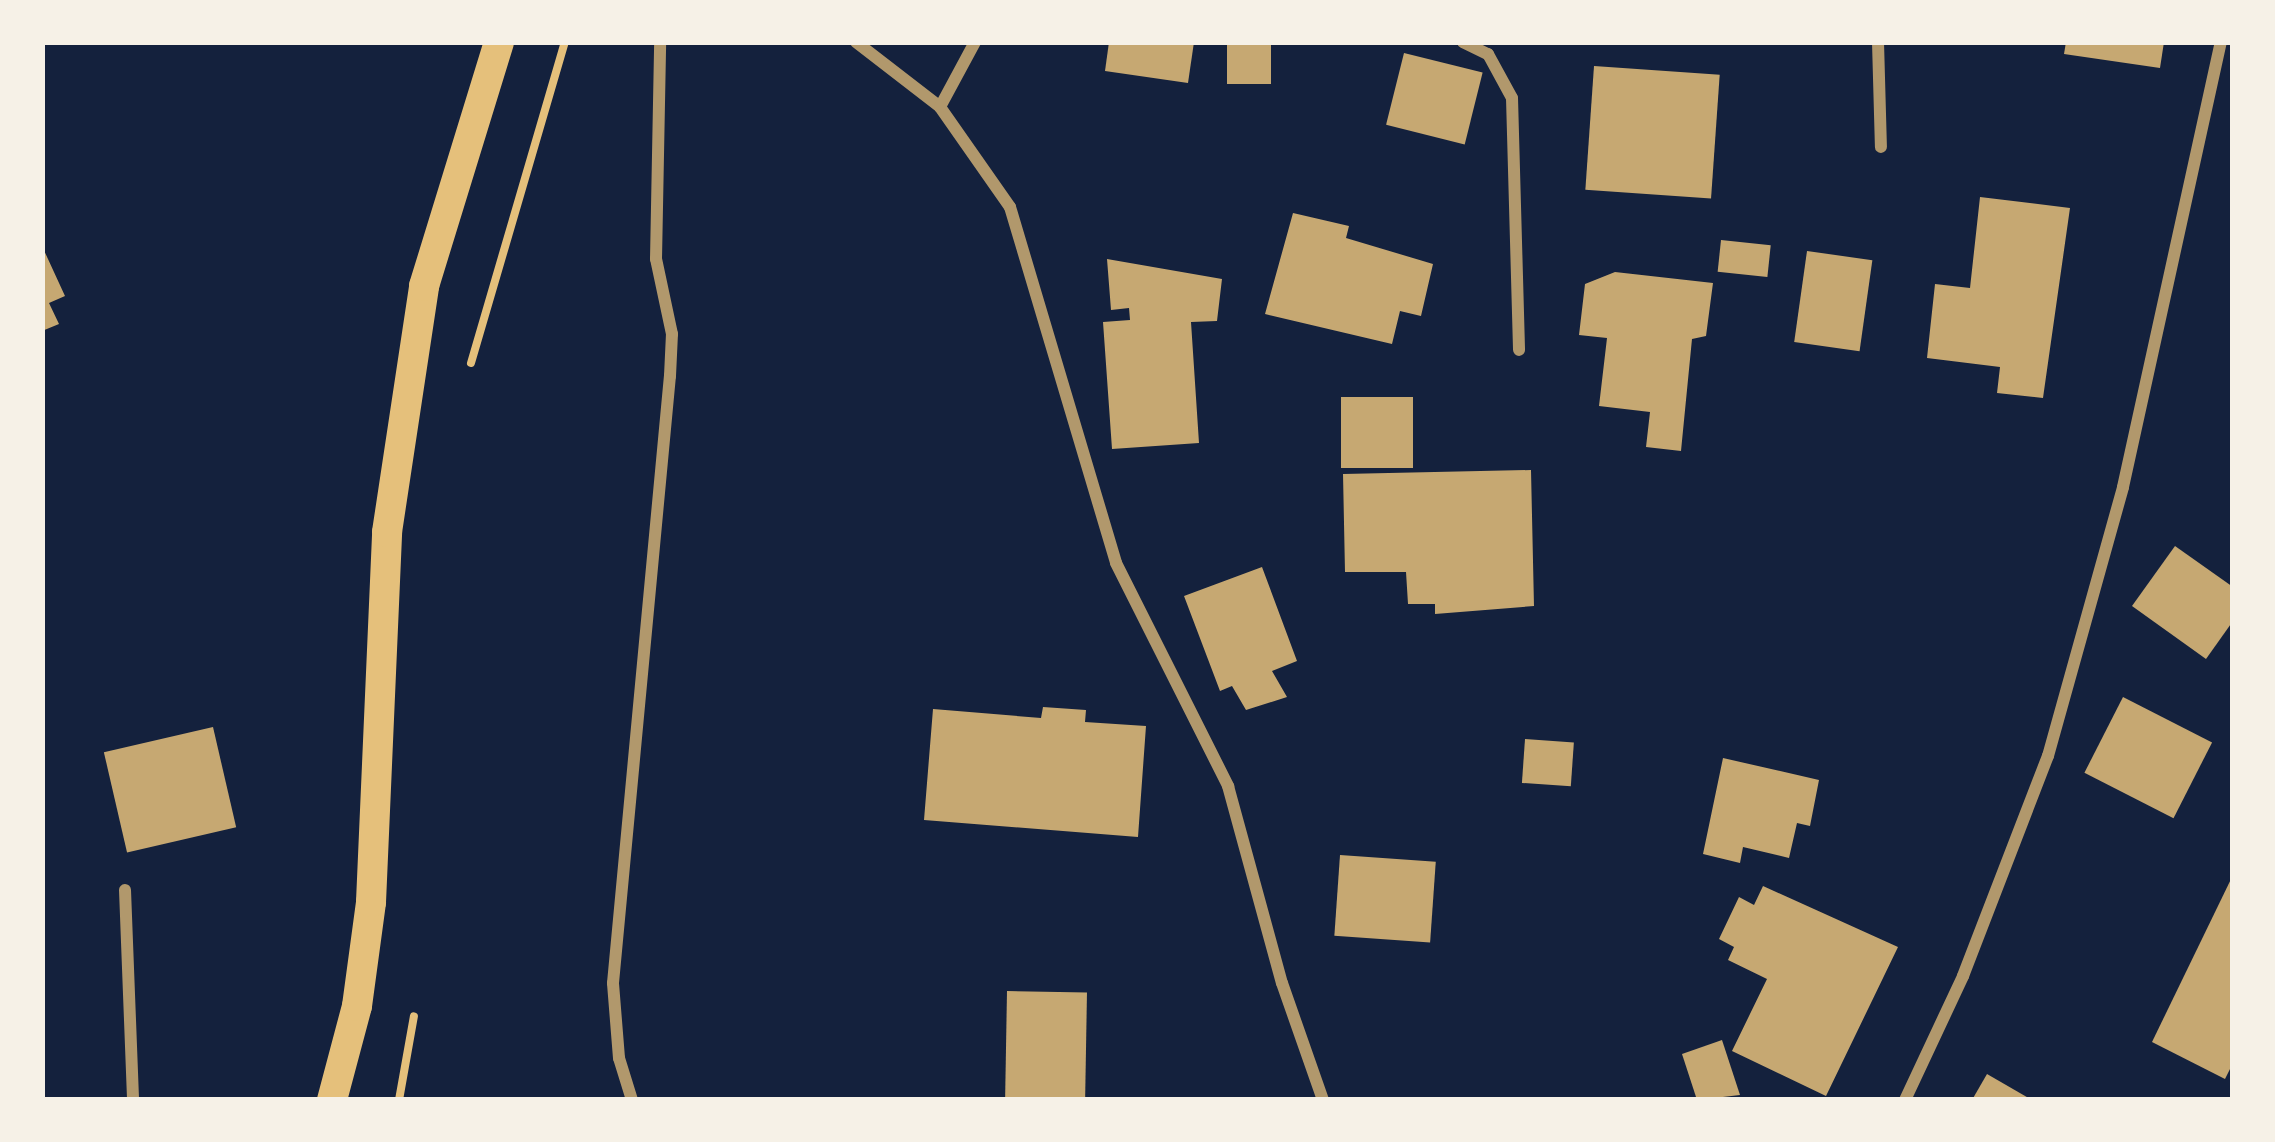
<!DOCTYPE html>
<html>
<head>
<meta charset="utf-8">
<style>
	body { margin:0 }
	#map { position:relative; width:2275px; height:1142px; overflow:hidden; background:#14213d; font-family:"Alegreya Sans",sans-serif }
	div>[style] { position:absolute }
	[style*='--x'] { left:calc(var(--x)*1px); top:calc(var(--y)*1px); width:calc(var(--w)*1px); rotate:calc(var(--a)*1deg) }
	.building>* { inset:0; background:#c6a872; transform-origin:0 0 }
	.path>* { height:8px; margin:-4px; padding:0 4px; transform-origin:4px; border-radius:4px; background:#e5c07b }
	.minor>* { height:12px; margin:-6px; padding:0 6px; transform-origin:6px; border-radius:6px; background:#b1986c }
	.primary>* { height:30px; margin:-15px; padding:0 15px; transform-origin:15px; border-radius:15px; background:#e5c07b }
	span { translate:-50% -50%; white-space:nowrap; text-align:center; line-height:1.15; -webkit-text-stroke:12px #f6f1e7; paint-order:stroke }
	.frame { position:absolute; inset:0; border:45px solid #f6f1e7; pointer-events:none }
</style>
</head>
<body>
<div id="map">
	<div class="building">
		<div style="clip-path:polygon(1109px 42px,1194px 42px,1188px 83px,1105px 71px)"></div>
		<div style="left:1227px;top:42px;width:44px;height:42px"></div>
		<div style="clip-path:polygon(2066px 42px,2164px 42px,2160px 68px,2064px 54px)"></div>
		<div style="left:1404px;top:53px;width:81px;height:74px;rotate:14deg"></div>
		<div style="left:1594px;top:66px;width:126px;height:124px;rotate:4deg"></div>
		<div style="clip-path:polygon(1980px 197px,2070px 208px,2043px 398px,1997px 393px,2000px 367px,1927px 358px,1935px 284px,1970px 288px)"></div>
		<div style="clip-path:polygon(1293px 213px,1349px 226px,1346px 238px,1433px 264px,1421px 316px,1400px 311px,1392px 344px,1265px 314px)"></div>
		<div style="left:1721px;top:240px;width:50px;height:32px;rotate:6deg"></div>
		<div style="clip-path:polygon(42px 246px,65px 296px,49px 303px,59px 324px,42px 331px)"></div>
		<div style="left:1807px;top:251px;width:66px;height:92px;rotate:8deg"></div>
		<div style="clip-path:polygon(1107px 259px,1222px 279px,1217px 321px,1191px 322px,1199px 443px,1112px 449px,1103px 322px,1130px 320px,1129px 308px,1111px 310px)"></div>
		<div style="clip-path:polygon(1615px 272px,1713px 283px,1706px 336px,1692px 339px,1681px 451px,1646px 447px,1650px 412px,1599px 406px,1607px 338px,1579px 335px,1585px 284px)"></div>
		<div style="left:1413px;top:397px;width:71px;height:72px;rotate:90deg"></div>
		<div style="clip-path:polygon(1531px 470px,1534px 606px,1435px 614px,1435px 604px,1408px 604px,1406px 572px,1345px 572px,1343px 474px)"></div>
		<div style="clip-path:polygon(2175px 546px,2233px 587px,2233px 621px,2206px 659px,2132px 606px)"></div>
		<div style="clip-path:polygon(1262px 567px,1297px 661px,1272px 671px,1287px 697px,1246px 710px,1232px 686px,1220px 691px,1184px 596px)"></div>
		<div style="left:2123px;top:697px;width:100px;height:85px;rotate:27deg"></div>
		<div style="clip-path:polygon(1043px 707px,1086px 710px,1085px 722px,1146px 726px,1138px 837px,924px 820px,933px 709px,1041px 718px)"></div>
		<div style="left:213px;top:727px;width:103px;height:112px;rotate:77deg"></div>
		<div style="left:1525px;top:739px;width:49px;height:44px;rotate:4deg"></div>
		<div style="clip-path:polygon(1723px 758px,1819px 780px,1810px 826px,1797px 823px,1789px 858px,1743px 847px,1740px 863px,1703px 854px)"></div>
		<div style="left:1340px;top:855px;width:96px;height:81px;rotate:4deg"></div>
		<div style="clip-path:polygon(2233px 875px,2233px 1063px,2225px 1079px,2152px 1042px)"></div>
		<div style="clip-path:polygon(1763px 886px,1898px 947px,1826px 1096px,1732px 1051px,1767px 979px,1728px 960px,1734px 947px,1719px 939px,1739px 897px,1754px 905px)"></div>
		<div style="left:1007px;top:991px;width:80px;height:106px;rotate:1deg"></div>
		<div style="clip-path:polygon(1722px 1040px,1740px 1095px,1697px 1100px,1682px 1054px)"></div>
		<div style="clip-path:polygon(1987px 1074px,2032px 1100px,1972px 1100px)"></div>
	</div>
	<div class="path">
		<div style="--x:471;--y:363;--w:334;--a:-73.7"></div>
		<div style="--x:399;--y:1100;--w:85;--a:-79.9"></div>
	</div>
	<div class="minor">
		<div style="--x:856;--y:42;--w:106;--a:37.7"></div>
		<div style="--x:940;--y:107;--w:122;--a:55"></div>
		<div style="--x:1010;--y:207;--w:371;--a:73.4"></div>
		<div style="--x:1116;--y:563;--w:250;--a:63.3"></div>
		<div style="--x:1228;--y:786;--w:204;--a:74.7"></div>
		<div style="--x:1282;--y:983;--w:124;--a:70.7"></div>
		<div style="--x:1463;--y:42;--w:28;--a:26"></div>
		<div style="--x:1488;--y:54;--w:50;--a:61.4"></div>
		<div style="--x:1512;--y:98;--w:252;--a:88.4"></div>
		<div style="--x:1878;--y:42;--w:105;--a:88.4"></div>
		<div style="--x:940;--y:107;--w:74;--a:-61.7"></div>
		<div style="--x:125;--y:890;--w:210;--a:87.8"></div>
		<div style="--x:632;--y:1100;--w:44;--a:-107.2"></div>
		<div style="--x:619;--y:1058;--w:75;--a:-94.6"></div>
		<div style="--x:613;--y:983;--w:610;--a:-84.64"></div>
		<div style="--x:670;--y:376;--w:42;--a:-87.3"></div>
		<div style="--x:672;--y:334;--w:77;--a:-102"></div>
		<div style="--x:656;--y:259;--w:217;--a:-88.9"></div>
		<div style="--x:1905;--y:1100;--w:137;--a:-64.9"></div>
		<div style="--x:1963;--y:976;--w:236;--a:-68.9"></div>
		<div style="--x:2048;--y:756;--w:279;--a:-74.4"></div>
		<div style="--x:2123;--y:487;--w:456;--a:-77.6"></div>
	</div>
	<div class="primary">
		<div style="--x:332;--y:1100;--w:97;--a:-75.1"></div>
		<div style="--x:357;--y:1006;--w:105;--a:-82.3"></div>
		<div style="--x:371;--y:902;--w:370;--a:-87.5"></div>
		<div style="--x:387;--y:532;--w:249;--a:-81.4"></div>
		<div style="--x:424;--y:286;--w:255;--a:-72.9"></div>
	</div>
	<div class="frame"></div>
</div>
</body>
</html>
